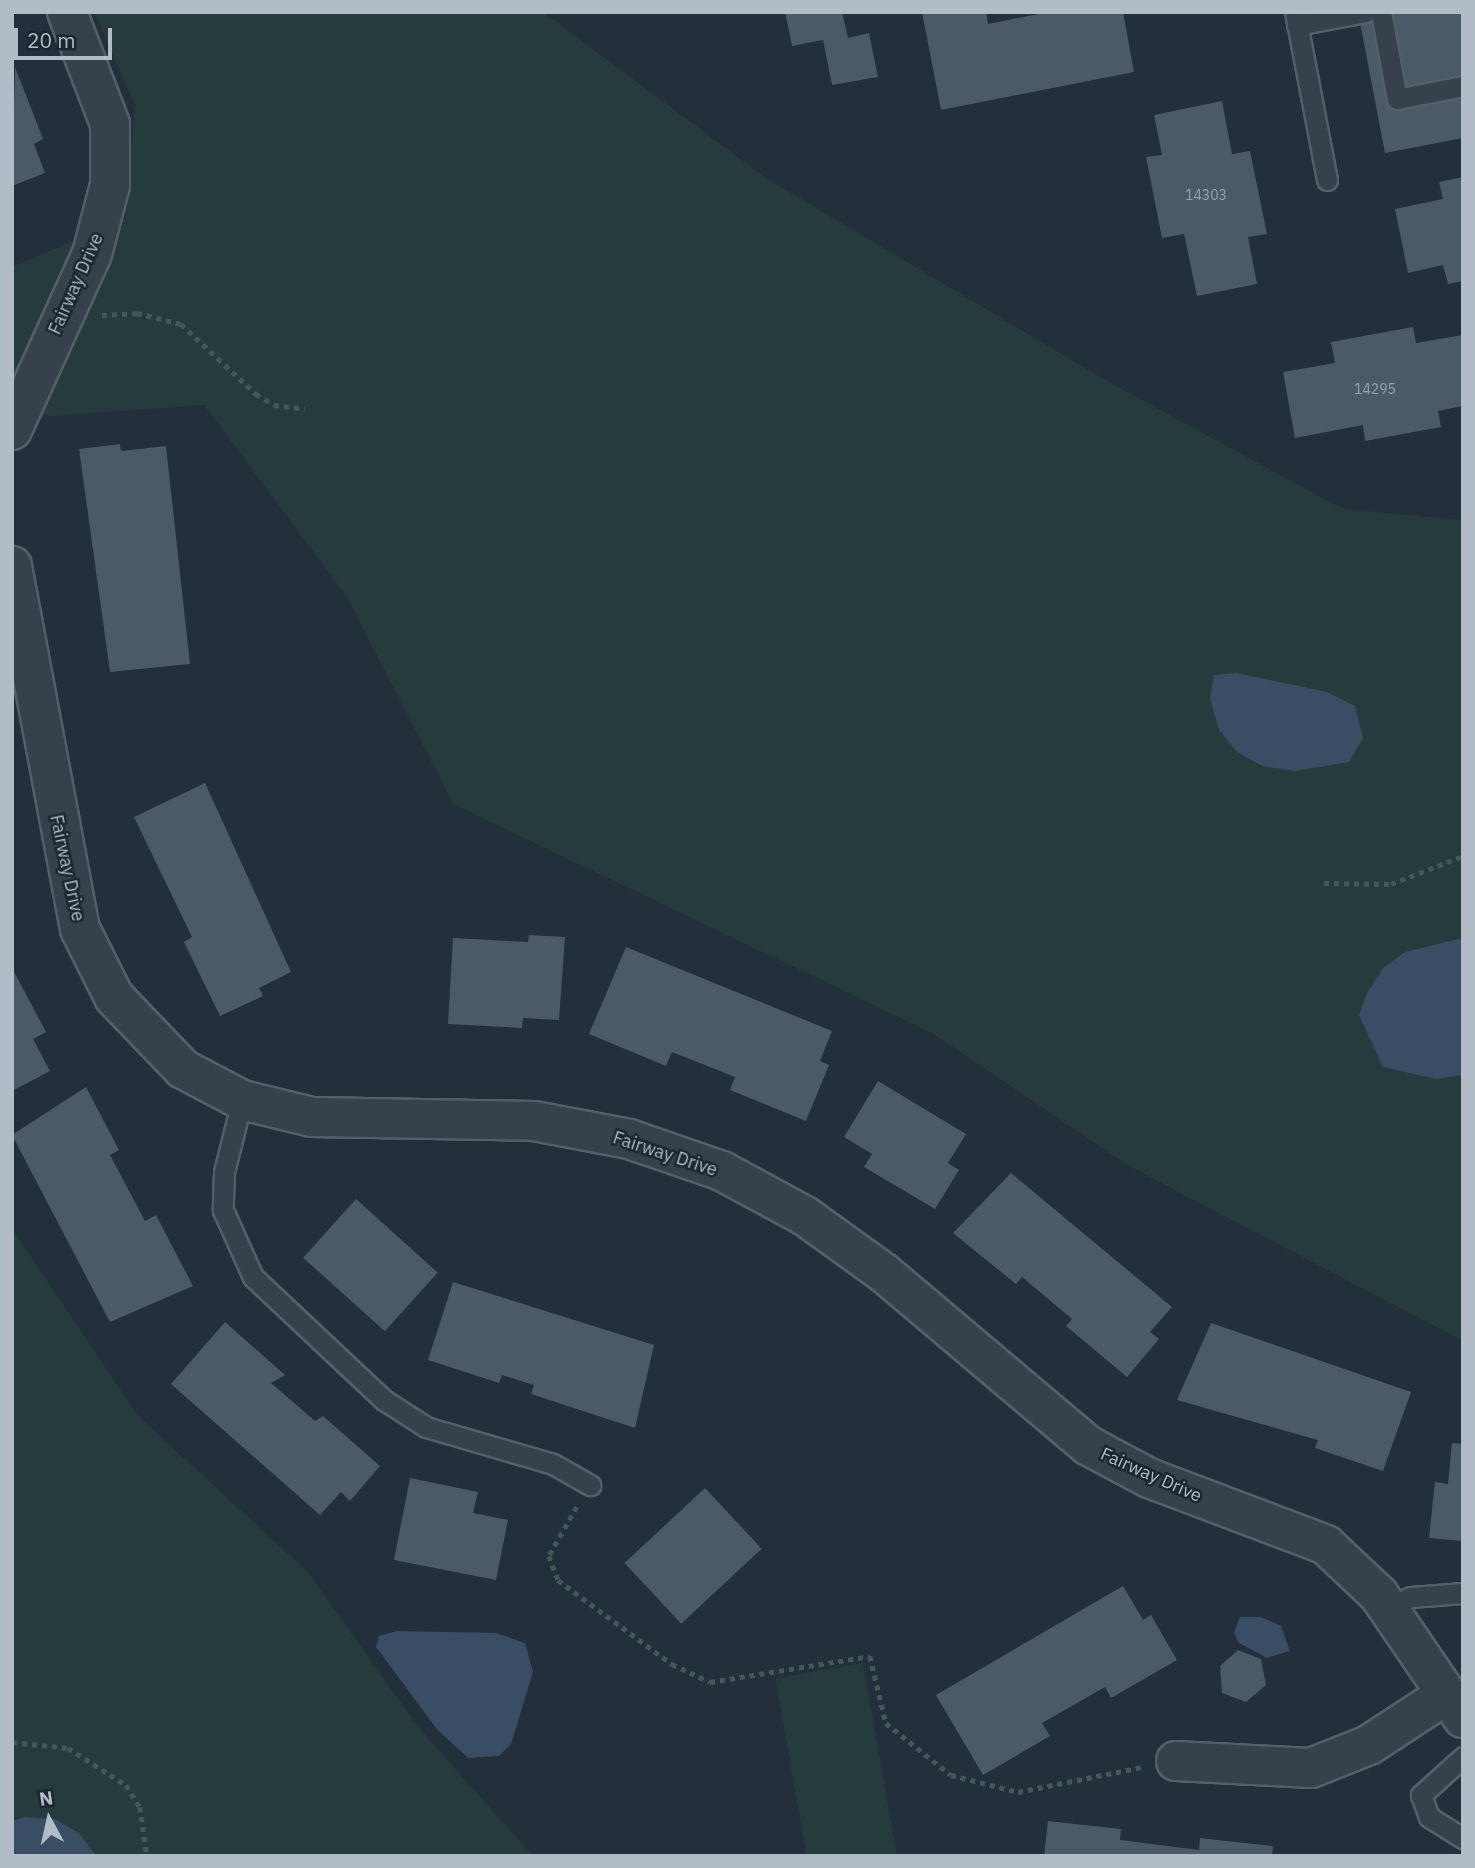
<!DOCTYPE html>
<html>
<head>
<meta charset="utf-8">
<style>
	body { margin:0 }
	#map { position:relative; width:1475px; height:1868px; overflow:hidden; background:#232f3b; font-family:"IBM Plex Sans",sans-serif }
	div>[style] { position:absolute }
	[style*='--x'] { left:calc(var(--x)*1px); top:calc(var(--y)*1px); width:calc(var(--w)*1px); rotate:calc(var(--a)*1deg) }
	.green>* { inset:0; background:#253b3c; transform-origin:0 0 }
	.water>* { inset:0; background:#394e64 }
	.building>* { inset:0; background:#4c5967; transform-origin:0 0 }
	.path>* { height:4.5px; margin-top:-2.25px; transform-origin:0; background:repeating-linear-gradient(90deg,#435859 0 5px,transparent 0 10px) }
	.roads { filter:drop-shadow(2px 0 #555f69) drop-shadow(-2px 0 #555f69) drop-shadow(0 2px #555f69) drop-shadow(0 -2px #555f69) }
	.service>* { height:19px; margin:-9.5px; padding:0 9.5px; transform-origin:9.5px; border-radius:9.5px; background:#37414b }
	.minor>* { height:38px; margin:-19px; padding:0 19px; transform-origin:19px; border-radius:19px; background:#37414b }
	span { translate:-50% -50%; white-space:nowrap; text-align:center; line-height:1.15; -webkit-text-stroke:5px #1c2630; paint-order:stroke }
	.number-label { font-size:14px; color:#98a3af }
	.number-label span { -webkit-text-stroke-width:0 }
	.street-label { font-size:18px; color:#b2bcc7 }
	.frame { position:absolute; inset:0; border:14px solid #b2bcc7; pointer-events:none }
	.north { position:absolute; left:14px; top:1784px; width:70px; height:70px; -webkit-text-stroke:5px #1c2630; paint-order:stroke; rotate:352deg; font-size:19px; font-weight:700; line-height:28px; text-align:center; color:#b2bcc7 }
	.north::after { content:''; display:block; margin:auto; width:24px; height:32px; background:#b2bcc7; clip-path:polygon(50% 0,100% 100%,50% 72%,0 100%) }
	.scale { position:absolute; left:14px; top:28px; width:98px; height:32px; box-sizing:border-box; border:4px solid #b2bcc7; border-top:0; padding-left:9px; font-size:21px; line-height:24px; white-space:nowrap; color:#b2bcc7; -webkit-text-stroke:5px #1c2630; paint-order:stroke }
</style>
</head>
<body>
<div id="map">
	<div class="green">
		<div style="clip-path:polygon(94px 12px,543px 12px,766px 178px,1107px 381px,1343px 509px,1463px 520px,1463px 1341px,1129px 1166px,932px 1033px,453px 804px,347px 597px,204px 405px,12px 419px,12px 267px,125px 219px,135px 105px)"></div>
		<div style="clip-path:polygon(12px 1228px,137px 1415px,308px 1572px,419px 1728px,533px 1856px,12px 1856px)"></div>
		<div style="left:863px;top:1663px;width:195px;height:89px;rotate:80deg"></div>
	</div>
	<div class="water">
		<div style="clip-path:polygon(1237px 673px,1327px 692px,1355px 706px,1363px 738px,1349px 762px,1296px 771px,1262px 766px,1237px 752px,1219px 730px,1210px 699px,1214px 675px)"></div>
		<div style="clip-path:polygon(1463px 938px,1463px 1075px,1436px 1079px,1383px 1067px,1359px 1015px,1367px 993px,1383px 968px,1405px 952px)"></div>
		<div style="clip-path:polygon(1240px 1617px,1261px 1617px,1281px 1626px,1290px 1651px,1267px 1658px,1239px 1643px,1234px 1633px)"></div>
		<div style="clip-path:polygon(397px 1631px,496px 1633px,525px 1643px,533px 1672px,511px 1744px,499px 1756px,468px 1758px,436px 1728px,376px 1647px,379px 1636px)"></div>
		<div style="clip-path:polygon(25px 1817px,55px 1819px,79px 1833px,96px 1856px,12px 1856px,12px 1821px)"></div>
	</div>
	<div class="building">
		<div style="clip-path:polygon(785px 12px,842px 12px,848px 38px,869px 33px,878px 77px,832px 85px,823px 40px,792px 46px)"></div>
		<div style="clip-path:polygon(922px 12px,986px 12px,988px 24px,1049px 12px,1123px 12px,1134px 72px,941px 110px)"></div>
		<div style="clip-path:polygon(1358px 12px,1463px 12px,1463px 138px,1385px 153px)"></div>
		<div style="clip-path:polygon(15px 67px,43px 139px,34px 144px,45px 173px,12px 186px)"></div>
		<div style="clip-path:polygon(1222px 101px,1232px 154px,1250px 151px,1267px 234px,1248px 237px,1257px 284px,1197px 296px,1184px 234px,1162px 238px,1146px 157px,1162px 155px,1154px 115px)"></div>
		<div style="clip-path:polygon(1463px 177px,1463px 281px,1448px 284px,1443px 265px,1408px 273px,1395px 209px,1443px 199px,1439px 182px)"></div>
		<div style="clip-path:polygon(1413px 327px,1416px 343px,1463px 335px,1463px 406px,1438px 411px,1441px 427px,1365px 441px,1363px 425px,1295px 438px,1283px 372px,1335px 363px,1331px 342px)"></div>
		<div style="clip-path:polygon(120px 444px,121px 451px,166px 446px,190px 664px,110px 672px,79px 449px)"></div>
		<div style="clip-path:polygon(205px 783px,291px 972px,259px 988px,263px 996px,220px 1016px,184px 942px,192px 937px,134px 817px)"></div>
		<div style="clip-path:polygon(529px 935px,565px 937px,559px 1020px,523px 1018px,522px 1028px,448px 1024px,453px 938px,528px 942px)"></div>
		<div style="clip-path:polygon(626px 947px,832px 1031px,820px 1061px,829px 1065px,806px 1121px,730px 1090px,735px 1077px,672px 1052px,666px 1066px,589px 1034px)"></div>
		<div style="clip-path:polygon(12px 968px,46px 1032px,33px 1039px,50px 1071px,12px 1091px)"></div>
		<div style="clip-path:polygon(878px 1081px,966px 1134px,948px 1163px,959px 1170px,935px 1209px,864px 1167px,872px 1154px,844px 1137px)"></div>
		<div style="clip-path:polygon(86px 1087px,119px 1150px,110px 1155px,145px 1221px,156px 1215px,193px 1286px,110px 1322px,12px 1135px)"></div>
		<div style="clip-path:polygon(1011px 1173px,1172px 1307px,1150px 1332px,1159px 1339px,1127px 1377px,1066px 1326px,1072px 1319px,1022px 1277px,1016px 1284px,953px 1233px)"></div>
		<div style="left:356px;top:1199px;width:110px;height:79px;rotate:42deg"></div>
		<div style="clip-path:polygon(453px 1282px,654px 1345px,635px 1428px,531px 1394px,534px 1385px,502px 1375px,499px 1383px,428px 1360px)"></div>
		<div style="clip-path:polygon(225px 1322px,285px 1375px,271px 1383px,315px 1421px,323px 1416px,380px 1466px,350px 1501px,341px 1492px,320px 1515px,171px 1384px)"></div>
		<div style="clip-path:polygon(1211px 1323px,1411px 1392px,1383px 1471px,1315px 1448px,1318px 1440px,1177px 1400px)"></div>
		<div style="clip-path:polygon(1452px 1443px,1463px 1444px,1463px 1541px,1429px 1538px,1435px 1482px,1448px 1484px)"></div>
		<div style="clip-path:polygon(410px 1478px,478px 1492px,473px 1513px,508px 1520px,496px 1580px,394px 1560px)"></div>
		<div style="left:705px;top:1488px;width:83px;height:110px;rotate:47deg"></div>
		<div style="clip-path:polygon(1123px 1586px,1143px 1620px,1151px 1615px,1177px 1660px,1111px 1698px,1105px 1687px,1042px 1723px,1050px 1736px,983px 1775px,936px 1695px)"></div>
		<div style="clip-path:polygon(1238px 1650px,1261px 1659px,1266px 1685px,1246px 1702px,1222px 1693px,1220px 1666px)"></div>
		<div style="clip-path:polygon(1048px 1821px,1121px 1829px,1120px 1840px,1199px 1850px,1200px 1838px,1273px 1846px,1272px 1856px,1044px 1856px)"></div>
	</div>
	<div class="path">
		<div style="--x:102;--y:315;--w:35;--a:-3"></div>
		<div style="--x:137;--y:313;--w:45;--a:14"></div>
		<div style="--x:181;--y:324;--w:103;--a:43"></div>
		<div style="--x:256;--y:394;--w:21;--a:31"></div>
		<div style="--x:274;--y:405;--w:31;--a:7"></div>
		<div style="--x:1324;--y:883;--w:67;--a:0.9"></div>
		<div style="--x:1391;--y:884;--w:77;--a:-21.3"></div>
		<div style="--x:577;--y:1507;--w:56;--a:119.7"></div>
		<div style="--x:549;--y:1556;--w:26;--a:69"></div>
		<div style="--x:558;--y:1580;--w:142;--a:36.4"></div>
		<div style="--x:672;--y:1664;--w:42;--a:25.3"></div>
		<div style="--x:710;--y:1682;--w:162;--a:-9.2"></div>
		<div style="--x:870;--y:1656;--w:69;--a:76.6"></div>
		<div style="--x:886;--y:1723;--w:83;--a:38.7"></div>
		<div style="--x:951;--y:1775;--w:69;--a:14.2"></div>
		<div style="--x:1018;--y:1792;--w:126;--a:-11.4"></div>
		<div style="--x:12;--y:1742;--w:56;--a:6.1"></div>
		<div style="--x:68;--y:1748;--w:69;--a:32.5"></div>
		<div style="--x:126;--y:1785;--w:26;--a:58"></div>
		<div style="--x:140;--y:1807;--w:49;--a:81.9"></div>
	</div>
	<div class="roads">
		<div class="service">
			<div style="--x:1295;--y:12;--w:171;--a:79.2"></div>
			<div style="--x:1381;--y:12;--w:88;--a:79.6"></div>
			<div style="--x:1397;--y:99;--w:67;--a:-11.1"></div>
			<div style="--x:1297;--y:25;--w:69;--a:-10.8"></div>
			<div style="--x:242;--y:1100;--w:74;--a:104"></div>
			<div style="--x:224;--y:1172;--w:38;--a:92"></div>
			<div style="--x:223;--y:1210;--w:73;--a:65.9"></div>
			<div style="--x:253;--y:1277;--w:180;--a:43.2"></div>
			<div style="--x:384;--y:1400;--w:50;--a:32.7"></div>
			<div style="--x:426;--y:1427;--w:132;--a:16.2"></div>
			<div style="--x:553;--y:1464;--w:43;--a:29.6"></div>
			<div style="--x:1388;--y:1608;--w:25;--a:-26"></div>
			<div style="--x:1411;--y:1597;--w:52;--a:-4.4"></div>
			<div style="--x:1463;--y:1757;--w:57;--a:137.9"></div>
			<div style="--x:1421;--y:1795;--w:23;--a:70"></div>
			<div style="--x:1429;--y:1817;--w:40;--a:32"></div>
		</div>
		<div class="minor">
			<div style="--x:12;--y:430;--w:193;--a:-65.6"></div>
			<div style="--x:92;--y:254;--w:71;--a:-75.4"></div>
			<div style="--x:110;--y:185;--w:61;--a:-90"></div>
			<div style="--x:110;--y:124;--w:120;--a:-111"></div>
			<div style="--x:12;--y:566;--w:369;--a:79.4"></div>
			<div style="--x:80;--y:929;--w:76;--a:63.4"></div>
			<div style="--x:114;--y:997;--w:100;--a:46.2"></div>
			<div style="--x:183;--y:1069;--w:67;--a:27.7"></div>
			<div style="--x:242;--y:1100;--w:72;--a:13.7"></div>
			<div style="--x:312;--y:1117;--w:222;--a:1"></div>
			<div style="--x:534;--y:1121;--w:97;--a:10.7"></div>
			<div style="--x:629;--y:1139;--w:98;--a:19"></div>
			<div style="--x:722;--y:1171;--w:94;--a:28.5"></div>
			<div style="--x:805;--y:1216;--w:97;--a:35.8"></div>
			<div style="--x:884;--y:1273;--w:268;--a:40.2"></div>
			<div style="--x:1089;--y:1446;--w:68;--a:28.1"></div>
			<div style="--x:1149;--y:1478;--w:189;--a:20.7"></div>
			<div style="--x:1326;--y:1545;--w:73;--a:43.3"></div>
			<div style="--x:1379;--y:1595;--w:149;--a:55.7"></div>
			<div style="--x:1176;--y:1761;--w:135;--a:3"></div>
			<div style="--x:1311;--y:1768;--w:62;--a:-21.6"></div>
			<div style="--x:1369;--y:1745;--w:91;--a:-33.3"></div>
		</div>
	</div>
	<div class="number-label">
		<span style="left:1206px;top:195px">14303</span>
		<span style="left:1375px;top:389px">14295</span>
	</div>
	<div class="street-label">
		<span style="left:76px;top:284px;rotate:-66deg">Fairway Drive</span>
		<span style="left:67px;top:868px;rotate:78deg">Fairway Drive</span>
		<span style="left:665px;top:1154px;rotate:18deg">Fairway Drive</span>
		<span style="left:1151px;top:1475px;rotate:24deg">Fairway Drive</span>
	</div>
	<div class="frame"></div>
	<div class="north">N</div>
	<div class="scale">20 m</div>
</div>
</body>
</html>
